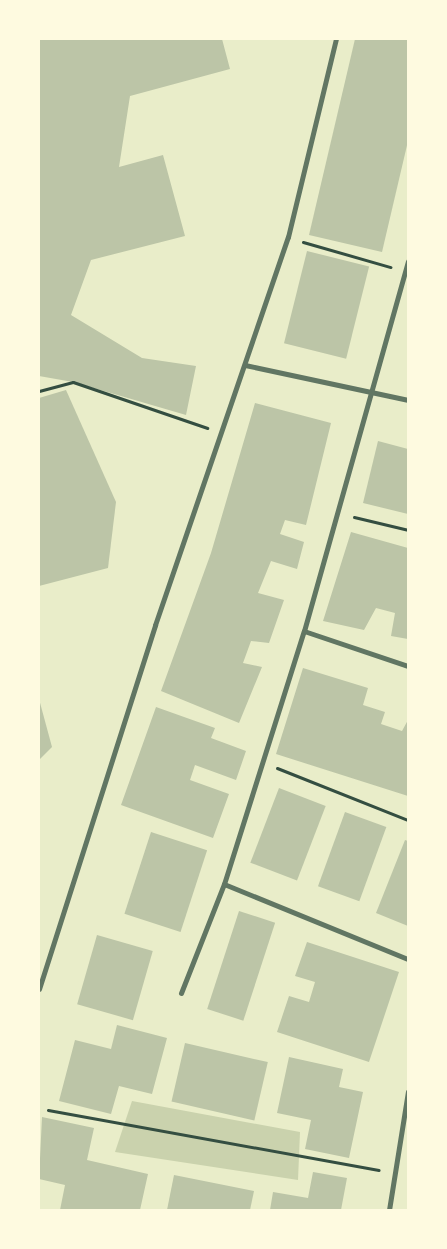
<!DOCTYPE html>
<html>
<head>
<meta charset="utf-8">
<style>
	body { margin:0 }
	#map { position:relative; width:447px; height:1249px; overflow:hidden; background:#e9edc9; font-family:"IBM Plex Sans",sans-serif }
	div>[style] { position:absolute }
	[style*='--x'] { left:calc(var(--x)*1px); top:calc(var(--y)*1px); width:calc(var(--w)*1px); rotate:calc(var(--a)*1deg) }
	.green>* { inset:0; background:#cad2ad }
	.building>* { inset:0; background:#bcc5a7; transform-origin:0 0 }
	.path>* { height:3px; margin:-1.5px; padding:0 1.5px; transform-origin:1.5px; border-radius:1.5px; background:#344e41 }
	.minor>* { height:5px; margin:-2.5px; padding:0 2.5px; transform-origin:2.5px; border-radius:2.5px; background:#617663 }
	span { translate:-50% -50%; white-space:nowrap; text-align:center; line-height:1.15; -webkit-text-stroke:4.5px #fefae0; paint-order:stroke }
	.frame { position:absolute; inset:0; border:40px solid #fefae0; pointer-events:none }
</style>
</head>
<body>
<div id="map">
	<div class="green">
		<div style="clip-path:polygon(132px 1101px,300px 1132px,298px 1180px,115px 1152px)"></div>
	</div>
	<div class="building">
		<div style="clip-path:polygon(39px 39px,222px 39px,230px 69px,130px 96px,119px 167px,163px 155px,185px 236px,91px 260px,71px 315px,142px 358px,196px 366px,186px 415px,73px 382px,39px 376px)"></div>
		<div style="clip-path:polygon(355px 39px,408px 39px,408px 141px,382px 252px,309px 235px)"></div>
		<div style="left:307px;top:251px;width:64px;height:95px;rotate:14deg"></div>
		<div style="clip-path:polygon(66px 390px,116px 502px,108px 568px,39px 586px,39px 398px)"></div>
		<div style="clip-path:polygon(255px 403px,331px 423px,306px 525px,285px 520px,280px 534px,304px 542px,297px 569px,271px 561px,258px 593px,284px 600px,269px 643px,251px 641px,243px 663px,262px 667px,239px 723px,161px 691px,211px 553px)"></div>
		<div style="clip-path:polygon(378px 441px,408px 449px,408px 514px,363px 503px)"></div>
		<div style="clip-path:polygon(351px 532px,408px 548px,408px 639px,391px 636px,395px 613px,376px 608px,364px 630px,323px 621px)"></div>
		<div style="clip-path:polygon(303px 668px,368px 688px,363px 705px,385px 712px,381px 724px,402px 731px,408px 720px,408px 796px,276px 754px)"></div>
		<div style="clip-path:polygon(39px 699px,52px 747px,39px 760px)"></div>
		<div style="clip-path:polygon(156px 707px,215px 728px,211px 738px,246px 751px,236px 780px,195px 765px,190px 780px,229px 794px,213px 838px,121px 805px)"></div>
		<div style="left:279px;top:788px;width:50px;height:80px;rotate:21deg"></div>
		<div style="left:345px;top:812px;width:44px;height:79px;rotate:20deg"></div>
		<div style="left:151px;top:832px;width:59px;height:86px;rotate:18deg"></div>
		<div style="clip-path:polygon(405px 840px,408px 841px,408px 926px,376px 913px)"></div>
		<div style="left:239px;top:911px;width:38px;height:103px;rotate:18deg"></div>
		<div style="left:97px;top:935px;width:58px;height:72px;rotate:16deg"></div>
		<div style="clip-path:polygon(307px 942px,399px 972px,369px 1062px,277px 1032px,289px 996px,309px 1002px,315px 982px,295px 976px)"></div>
		<div style="clip-path:polygon(117px 1025px,167px 1038px,152px 1094px,119px 1086px,111px 1114px,59px 1101px,75px 1040px,111px 1049px)"></div>
		<div style="left:185px;top:1043px;width:85px;height:60px;rotate:13deg"></div>
		<div style="clip-path:polygon(289px 1057px,343px 1069px,339px 1087px,363px 1092px,349px 1158px,305px 1149px,311px 1120px,277px 1113px)"></div>
		<div style="clip-path:polygon(42px 1117px,94px 1128px,87px 1160px,148px 1174px,140px 1210px,60px 1210px,65px 1185px,39px 1179px)"></div>
		<div style="clip-path:polygon(313px 1172px,347px 1178px,341px 1210px,270px 1210px,273px 1192px,308px 1198px)"></div>
		<div style="clip-path:polygon(174px 1175px,254px 1191px,250px 1210px,167px 1210px)"></div>
	</div>
	<div class="path">
		<div style="--x:303;--y:242;--w:91;--a:16"></div>
		<div style="--x:39;--y:391;--w:35;--a:-15"></div>
		<div style="--x:73;--y:382;--w:142;--a:18.9"></div>
		<div style="--x:354;--y:517;--w:56;--a:13.5"></div>
		<div style="--x:277;--y:768;--w:141;--a:21.7"></div>
		<div style="--x:48;--y:1110;--w:336;--a:10.3"></div>
	</div>
	<div class="minor">
		<div style="--x:245;--y:365;--w:167;--a:12.1"></div>
		<div style="--x:304;--y:631;--w:110;--a:18.6"></div>
		<div style="--x:224;--y:884;--w:199;--a:22.2"></div>
		<div style="--x:39;--y:989;--w:382;--a:-72.3"></div>
		<div style="--x:155;--y:625;--w:410;--a:-71.1"></div>
		<div style="--x:288;--y:237;--w:204;--a:-76.4"></div>
		<div style="--x:181;--y:993;--w:117;--a:-68.5"></div>
		<div style="--x:224;--y:884;--w:265;--a:-72.5"></div>
		<div style="--x:304;--y:631;--w:384;--a:-74.3"></div>
		<div style="--x:389;--y:1210;--w:120;--a:-80.9"></div>
	</div>
	<div class="frame"></div>
</div>
</body>
</html>
